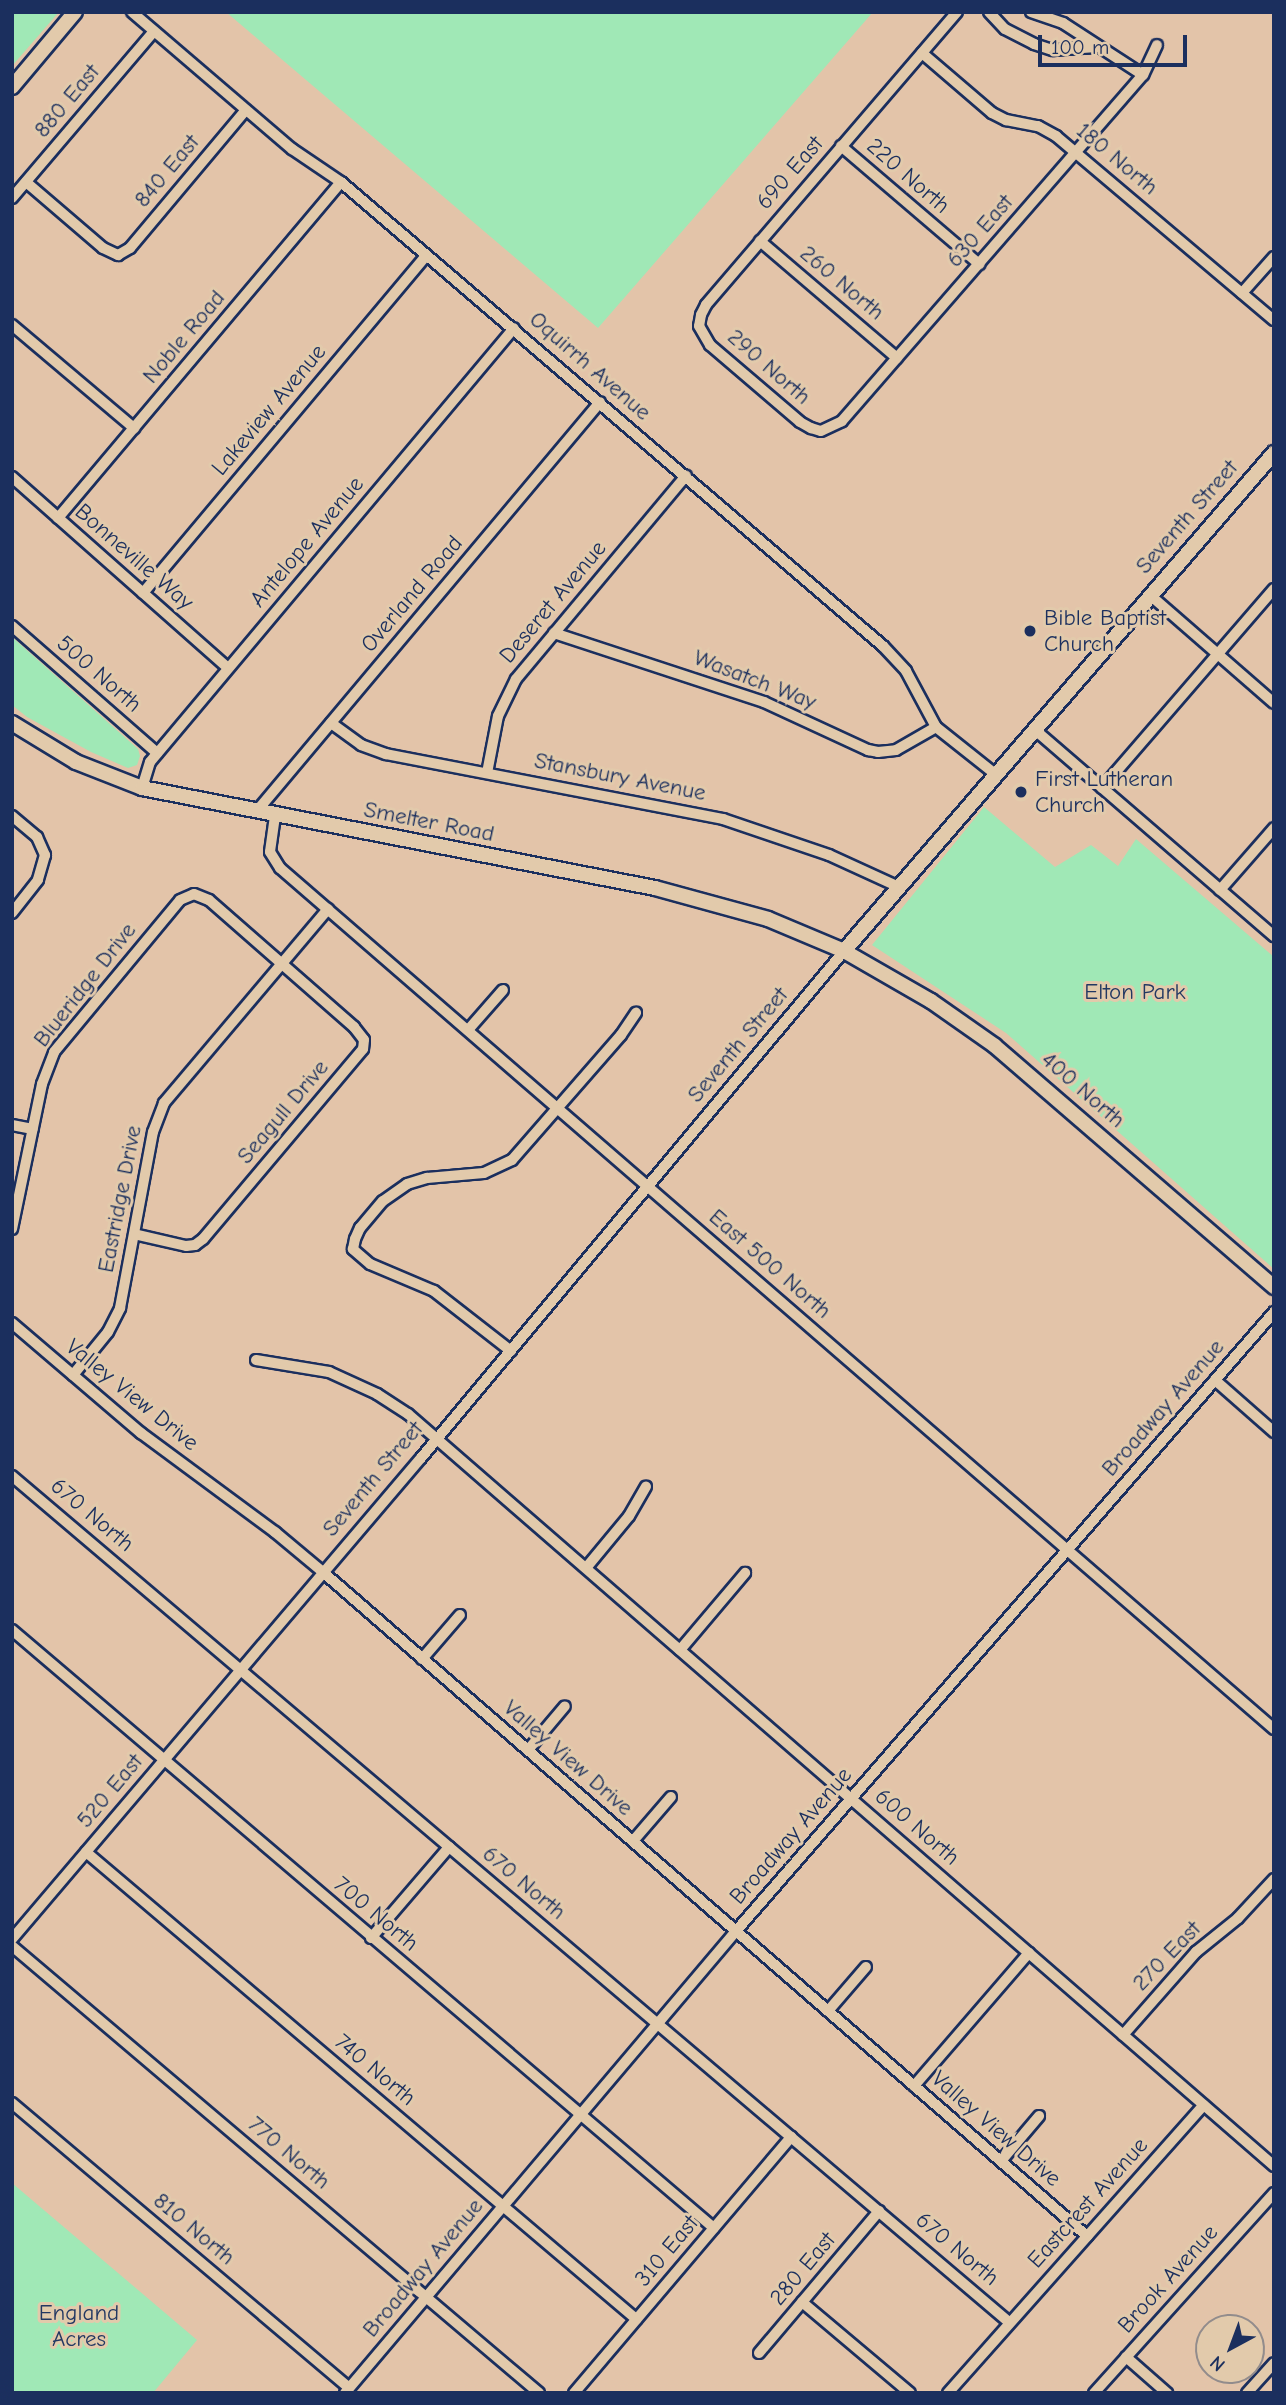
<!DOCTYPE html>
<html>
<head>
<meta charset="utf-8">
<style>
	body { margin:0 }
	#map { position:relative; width:1286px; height:2405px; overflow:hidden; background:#e3c4a9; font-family:"Comic Neue",sans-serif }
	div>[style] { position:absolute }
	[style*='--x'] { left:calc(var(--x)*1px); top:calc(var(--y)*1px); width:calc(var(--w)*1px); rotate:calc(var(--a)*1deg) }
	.green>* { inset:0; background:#a0e8b6 }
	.roads { filter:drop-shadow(2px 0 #1b2f5e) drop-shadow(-2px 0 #1b2f5e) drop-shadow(0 2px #1b2f5e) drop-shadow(0 -2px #1b2f5e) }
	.street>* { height:10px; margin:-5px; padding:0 5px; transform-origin:5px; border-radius:5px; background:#e2caab }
	.secondary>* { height:14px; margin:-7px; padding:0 7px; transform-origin:7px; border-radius:7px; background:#e2caab }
	.dots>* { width:19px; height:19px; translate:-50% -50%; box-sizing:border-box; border:4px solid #e2caab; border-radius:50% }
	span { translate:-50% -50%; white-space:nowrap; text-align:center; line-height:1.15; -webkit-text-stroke:6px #e2caab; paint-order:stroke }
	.street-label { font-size:23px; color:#1b2f5e }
	.poi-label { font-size:23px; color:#1b2f5e }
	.left { translate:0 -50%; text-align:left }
	.park-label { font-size:23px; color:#223862 }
	.frame { position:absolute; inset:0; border:14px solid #1b2f5e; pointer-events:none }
	.north { position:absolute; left:1195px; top:2314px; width:70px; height:70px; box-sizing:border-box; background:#e2caab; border:2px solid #928c8c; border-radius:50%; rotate:221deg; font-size:19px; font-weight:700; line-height:28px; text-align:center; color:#1b2f5e }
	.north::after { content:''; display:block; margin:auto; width:24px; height:32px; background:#1b2f5e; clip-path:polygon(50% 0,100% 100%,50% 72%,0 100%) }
	.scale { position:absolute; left:1038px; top:35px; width:149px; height:32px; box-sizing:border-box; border:4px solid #1b2f5e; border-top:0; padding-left:9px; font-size:21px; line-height:24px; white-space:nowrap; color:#1b2f5e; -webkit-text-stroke:5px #e2caab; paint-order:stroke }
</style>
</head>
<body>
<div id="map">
	<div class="green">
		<div style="clip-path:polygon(12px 12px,59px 12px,12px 66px)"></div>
		<div style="clip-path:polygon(226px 12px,873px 12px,598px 328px)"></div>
		<div style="clip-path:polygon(12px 637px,138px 749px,140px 756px,137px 765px,128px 768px,91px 752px,27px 717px,12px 705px)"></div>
		<div style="clip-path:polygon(984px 807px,1055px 867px,1091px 845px,1118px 866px,1136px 839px,1274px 957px,1274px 1269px,1006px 1033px,872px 945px)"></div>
		<div style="clip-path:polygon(12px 2183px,197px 2340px,153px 2393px,12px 2393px)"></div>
	</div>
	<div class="roads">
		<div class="street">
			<div style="--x:132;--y:12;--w:211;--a:40.6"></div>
			<div style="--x:292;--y:149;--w:59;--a:34"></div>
			<div style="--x:341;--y:182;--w:713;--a:40.57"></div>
			<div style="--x:883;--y:646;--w:34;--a:47"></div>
			<div style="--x:906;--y:671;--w:64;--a:61.8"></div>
			<div style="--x:936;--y:727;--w:75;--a:38.5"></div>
			<div style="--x:957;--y:12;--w:386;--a:130.6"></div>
			<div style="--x:706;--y:305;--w:11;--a:117"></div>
			<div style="--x:701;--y:315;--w:11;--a:100"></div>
			<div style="--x:699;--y:326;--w:22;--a:60"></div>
			<div style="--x:710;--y:345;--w:118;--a:40.5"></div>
			<div style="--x:800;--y:422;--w:13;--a:29"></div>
			<div style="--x:811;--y:428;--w:10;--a:17"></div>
			<div style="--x:821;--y:431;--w:23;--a:-25"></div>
			<div style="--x:842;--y:421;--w:459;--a:-49"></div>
			<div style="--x:1143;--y:75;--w:33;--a:-65"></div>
			<div style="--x:989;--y:12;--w:23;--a:47"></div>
			<div style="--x:1005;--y:29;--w:33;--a:27"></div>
			<div style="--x:1034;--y:44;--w:20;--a:18"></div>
			<div style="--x:1053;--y:50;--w:44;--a:-3.9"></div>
			<div style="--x:1031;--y:12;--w:34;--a:19"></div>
			<div style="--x:1063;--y:23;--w:95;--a:33"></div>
			<div style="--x:922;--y:53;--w:92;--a:40.6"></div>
			<div style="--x:992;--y:113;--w:16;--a:27"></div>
			<div style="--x:1006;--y:120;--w:33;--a:11"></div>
			<div style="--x:1038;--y:126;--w:21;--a:29"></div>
			<div style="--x:1056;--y:136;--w:285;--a:40.2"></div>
			<div style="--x:841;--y:146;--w:182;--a:40.5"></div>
			<div style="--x:26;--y:182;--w:101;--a:40.6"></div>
			<div style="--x:103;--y:248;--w:17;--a:25"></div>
			<div style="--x:118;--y:255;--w:14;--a:-30"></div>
			<div style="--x:130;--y:248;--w:180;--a:-50"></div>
			<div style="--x:12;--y:198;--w:219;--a:-49.6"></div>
			<div style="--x:760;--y:241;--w:180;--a:40.5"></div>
			<div style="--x:1242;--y:293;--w:48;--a:-48.4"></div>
			<div style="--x:12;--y:325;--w:160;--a:40.2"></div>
			<div style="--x:12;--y:477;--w:288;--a:41.5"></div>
			<div style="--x:58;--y:518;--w:439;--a:-49.9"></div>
			<div style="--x:143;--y:593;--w:441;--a:-50"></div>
			<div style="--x:1150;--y:595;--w:164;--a:41.1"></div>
			<div style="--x:12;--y:626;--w:193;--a:41.2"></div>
			<div style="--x:554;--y:633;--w:221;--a:18.2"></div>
			<div style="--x:764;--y:702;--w:115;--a:24.8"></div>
			<div style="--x:868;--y:750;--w:10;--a:11"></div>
			<div style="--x:878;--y:752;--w:18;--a:-6"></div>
			<div style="--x:896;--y:750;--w:46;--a:-29.9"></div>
			<div style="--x:331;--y:723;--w:37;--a:36"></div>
			<div style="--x:361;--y:745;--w:27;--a:20"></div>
			<div style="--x:386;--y:754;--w:343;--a:10.9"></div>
			<div style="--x:723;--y:819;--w:112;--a:18.8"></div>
			<div style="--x:829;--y:855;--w:77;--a:24.6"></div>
			<div style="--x:1034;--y:729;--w:317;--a:40.8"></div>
			<div style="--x:487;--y:773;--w:58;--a:-79.1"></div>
			<div style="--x:498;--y:716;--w:41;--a:-64.1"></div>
			<div style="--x:516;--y:679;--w:265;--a:-50.1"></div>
			<div style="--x:142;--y:788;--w:27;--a:-73"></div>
			<div style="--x:150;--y:762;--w:566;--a:-50.01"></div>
			<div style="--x:1102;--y:788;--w:263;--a:-49.2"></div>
			<div style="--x:256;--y:812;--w:535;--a:-50"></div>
			<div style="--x:12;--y:816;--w:33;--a:40"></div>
			<div style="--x:37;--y:837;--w:20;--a:66"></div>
			<div style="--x:45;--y:855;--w:26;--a:106"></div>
			<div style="--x:38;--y:880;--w:42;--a:128.2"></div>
			<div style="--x:275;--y:816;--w:36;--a:98"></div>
			<div style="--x:270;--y:852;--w:19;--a:58"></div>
			<div style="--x:280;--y:868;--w:1315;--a:40.9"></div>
			<div style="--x:1220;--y:890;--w:82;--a:-48.9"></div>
			<div style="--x:468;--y:1030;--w:53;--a:-48.8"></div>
			<div style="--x:12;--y:1125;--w:21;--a:11"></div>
			<div style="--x:12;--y:1229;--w:148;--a:-78.3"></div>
			<div style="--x:42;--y:1084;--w:34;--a:-69"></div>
			<div style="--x:54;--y:1052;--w:197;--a:-50.3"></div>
			<div style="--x:180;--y:900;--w:15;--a:-23"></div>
			<div style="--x:194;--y:894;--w:16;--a:22"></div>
			<div style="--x:209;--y:900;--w:193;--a:41.2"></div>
			<div style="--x:354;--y:1027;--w:16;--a:52"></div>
			<div style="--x:364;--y:1040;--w:9;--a:96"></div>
			<div style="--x:363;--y:1049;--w:248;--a:130.1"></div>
			<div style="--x:203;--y:1239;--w:10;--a:143"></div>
			<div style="--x:195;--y:1245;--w:9;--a:174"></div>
			<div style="--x:186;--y:1246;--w:53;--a:-167"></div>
			<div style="--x:12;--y:1323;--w:170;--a:40.5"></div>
			<div style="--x:141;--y:1433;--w:167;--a:36.5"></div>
			<div style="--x:275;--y:1532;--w:64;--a:39.9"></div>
			<div style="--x:324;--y:1573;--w:1011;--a:40.99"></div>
			<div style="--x:511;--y:1351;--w:98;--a:-142.1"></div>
			<div style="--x:434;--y:1291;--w:69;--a:-157.1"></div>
			<div style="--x:370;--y:1264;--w:23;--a:-139"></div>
			<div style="--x:353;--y:1249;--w:10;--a:-79"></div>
			<div style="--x:355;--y:1239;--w:12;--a:-66"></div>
			<div style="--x:360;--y:1228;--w:35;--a:-50"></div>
			<div style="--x:383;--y:1201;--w:29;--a:-35"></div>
			<div style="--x:407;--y:1184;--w:21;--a:-17"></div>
			<div style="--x:427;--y:1178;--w:57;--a:-5"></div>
			<div style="--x:484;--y:1173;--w:31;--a:-25"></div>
			<div style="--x:512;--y:1160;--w:166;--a:-48.9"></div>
			<div style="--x:621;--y:1035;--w:27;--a:-56"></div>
			<div style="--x:256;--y:1360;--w:74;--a:9.3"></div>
			<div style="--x:329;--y:1372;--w:53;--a:24.6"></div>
			<div style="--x:377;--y:1394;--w:37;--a:33"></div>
			<div style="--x:408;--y:1414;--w:1147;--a:40.97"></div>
			<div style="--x:73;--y:1375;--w:55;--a:-50.9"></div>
			<div style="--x:108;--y:1332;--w:27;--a:-63"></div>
			<div style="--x:120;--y:1308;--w:179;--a:-79.4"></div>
			<div style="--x:153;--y:1132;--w:31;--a:-69"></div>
			<div style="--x:164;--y:1103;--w:254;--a:-49.8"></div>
			<div style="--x:1215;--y:1380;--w:79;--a:41.4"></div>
			<div style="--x:12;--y:1476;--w:1308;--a:40.32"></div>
			<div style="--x:586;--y:1568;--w:67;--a:-50.4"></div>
			<div style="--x:629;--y:1516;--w:34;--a:-60"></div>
			<div style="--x:12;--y:1630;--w:922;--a:40.43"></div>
			<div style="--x:680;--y:1650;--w:101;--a:-49.8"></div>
			<div style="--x:422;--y:1659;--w:58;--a:-49.2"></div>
			<div style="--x:528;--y:1750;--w:57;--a:-49.9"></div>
			<div style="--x:633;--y:1841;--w:58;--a:-49.2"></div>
			<div style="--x:86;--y:1852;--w:722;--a:40.33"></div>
			<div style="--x:371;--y:1938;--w:120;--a:-49.4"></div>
			<div style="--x:12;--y:1939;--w:631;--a:-49.63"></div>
			<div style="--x:421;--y:1458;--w:660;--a:-50.16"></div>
			<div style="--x:12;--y:1946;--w:691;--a:40.3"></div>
			<div style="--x:828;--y:2011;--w:58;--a:-49.2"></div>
			<div style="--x:1123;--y:2035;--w:111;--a:-48.7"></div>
			<div style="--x:1196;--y:1952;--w:54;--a:-39"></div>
			<div style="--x:1238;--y:1918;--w:53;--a:-47.3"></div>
			<div style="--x:914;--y:2086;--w:176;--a:-49.2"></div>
			<div style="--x:12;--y:2103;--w:441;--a:40.2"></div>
			<div style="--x:1001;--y:2161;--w:59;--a:-49.8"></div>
			<div style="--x:802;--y:2302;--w:141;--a:40.1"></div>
			<div style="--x:759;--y:2353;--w:186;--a:-49.8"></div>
			<div style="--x:1126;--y:2357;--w:55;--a:41.3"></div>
			<div style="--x:345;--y:2393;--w:605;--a:-49.76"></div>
			<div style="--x:736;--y:1931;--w:820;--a:-49"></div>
			<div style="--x:574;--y:2393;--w:336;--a:-49.7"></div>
			<div style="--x:948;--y:2393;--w:385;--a:-48.4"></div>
			<div style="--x:1094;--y:2393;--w:269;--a:-48"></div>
			<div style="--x:1247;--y:2393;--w:40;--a:-48"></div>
		</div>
		<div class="secondary">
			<div style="--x:12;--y:87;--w:98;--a:-50"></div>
			<div style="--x:12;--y:723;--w:75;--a:31.4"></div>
			<div style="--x:76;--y:762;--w:71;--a:21.5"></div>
			<div style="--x:142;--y:788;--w:523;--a:11.03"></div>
			<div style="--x:655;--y:888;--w:117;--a:15.3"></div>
			<div style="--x:768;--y:919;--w:82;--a:22.8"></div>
			<div style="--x:844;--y:951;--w:100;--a:29.9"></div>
			<div style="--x:931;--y:1001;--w:78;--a:35.1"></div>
			<div style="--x:995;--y:1046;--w:369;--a:40.8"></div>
			<div style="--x:844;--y:951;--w:658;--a:-49.19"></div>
		</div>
	</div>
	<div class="dots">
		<div style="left:1030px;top:631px;background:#1b2f5e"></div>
		<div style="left:1021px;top:792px;background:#1b2f5e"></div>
	</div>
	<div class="street-label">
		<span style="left:67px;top:101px;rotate:-50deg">880 East</span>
		<span style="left:1117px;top:159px;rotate:40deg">180 North</span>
		<span style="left:167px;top:171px;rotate:-50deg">840 East</span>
		<span style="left:790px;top:173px;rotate:-49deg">690 East</span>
		<span style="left:908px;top:176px;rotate:41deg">220 North</span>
		<span style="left:980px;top:231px;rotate:-49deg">630 East</span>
		<span style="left:842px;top:283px;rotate:40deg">260 North</span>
		<span style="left:184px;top:337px;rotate:-50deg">Noble Road</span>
		<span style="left:590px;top:366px;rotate:41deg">Oquirrh Avenue</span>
		<span style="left:769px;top:367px;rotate:41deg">290 North</span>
		<span style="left:269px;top:410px;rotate:-50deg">Lakeview Avenue</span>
		<span style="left:1187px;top:517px;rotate:-49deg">Seventh Street</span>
		<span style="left:307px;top:542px;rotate:-50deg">Antelope Avenue</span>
		<span style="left:134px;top:557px;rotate:41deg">Bonneville Way</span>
		<span style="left:412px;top:594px;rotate:-50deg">Overland Road</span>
		<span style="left:553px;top:602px;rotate:-50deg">Deseret Avenue</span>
		<span style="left:99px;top:674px;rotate:41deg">500 North</span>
		<span style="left:755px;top:680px;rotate:21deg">Wasatch Way</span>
		<span style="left:620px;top:777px;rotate:11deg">Stansbury Avenue</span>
		<span style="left:429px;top:822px;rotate:11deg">Smelter Road</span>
		<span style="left:85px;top:985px;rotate:-52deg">Blueridge Drive</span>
		<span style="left:738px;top:1045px;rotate:-50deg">Seventh Street</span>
		<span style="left:1083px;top:1090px;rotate:41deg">400 North</span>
		<span style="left:283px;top:1112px;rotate:-50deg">Seagull Drive</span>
		<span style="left:120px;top:1199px;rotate:-79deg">Eastridge Drive</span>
		<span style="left:770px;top:1264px;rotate:41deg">East 500 North</span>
		<span style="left:132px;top:1395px;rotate:39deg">Valley View Drive</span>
		<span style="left:1163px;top:1408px;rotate:-49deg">Broadway Avenue</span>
		<span style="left:373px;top:1479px;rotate:-50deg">Seventh Street</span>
		<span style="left:92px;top:1515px;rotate:40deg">670 North</span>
		<span style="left:568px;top:1758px;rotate:41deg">Valley View Drive</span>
		<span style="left:110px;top:1791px;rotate:-50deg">520 East</span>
		<span style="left:917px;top:1827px;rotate:41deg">600 North</span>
		<span style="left:791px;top:1836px;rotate:-49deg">Broadway Avenue</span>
		<span style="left:524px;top:1883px;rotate:40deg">670 North</span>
		<span style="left:376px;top:1914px;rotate:40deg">700 North</span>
		<span style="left:1167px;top:1956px;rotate:-46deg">270 East</span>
		<span style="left:375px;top:2070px;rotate:40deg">740 North</span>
		<span style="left:996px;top:2129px;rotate:41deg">Valley View Drive</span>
		<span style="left:289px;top:2153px;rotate:40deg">770 North</span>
		<span style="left:1088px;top:2203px;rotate:-48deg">Eastcrest Avenue</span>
		<span style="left:194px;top:2229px;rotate:40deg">810 North</span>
		<span style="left:957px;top:2249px;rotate:40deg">670 North</span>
		<span style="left:667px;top:2251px;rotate:-50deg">310 East</span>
		<span style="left:423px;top:2268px;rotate:-50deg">Broadway Avenue</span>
		<span style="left:803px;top:2269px;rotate:-50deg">280 East</span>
		<span style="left:1168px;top:2279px;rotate:-48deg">Brook Avenue</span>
	</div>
	<div class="poi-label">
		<span class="left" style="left:1044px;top:631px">Bible Baptist<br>Church</span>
		<span class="left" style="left:1035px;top:792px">First Lutheran<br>Church</span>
	</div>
	<div class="park-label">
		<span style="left:1135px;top:992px">Elton Park</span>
		<span style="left:79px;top:2326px">England<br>Acres</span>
	</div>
	<div class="frame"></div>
	<div class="north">N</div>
	<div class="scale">100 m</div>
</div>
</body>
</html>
